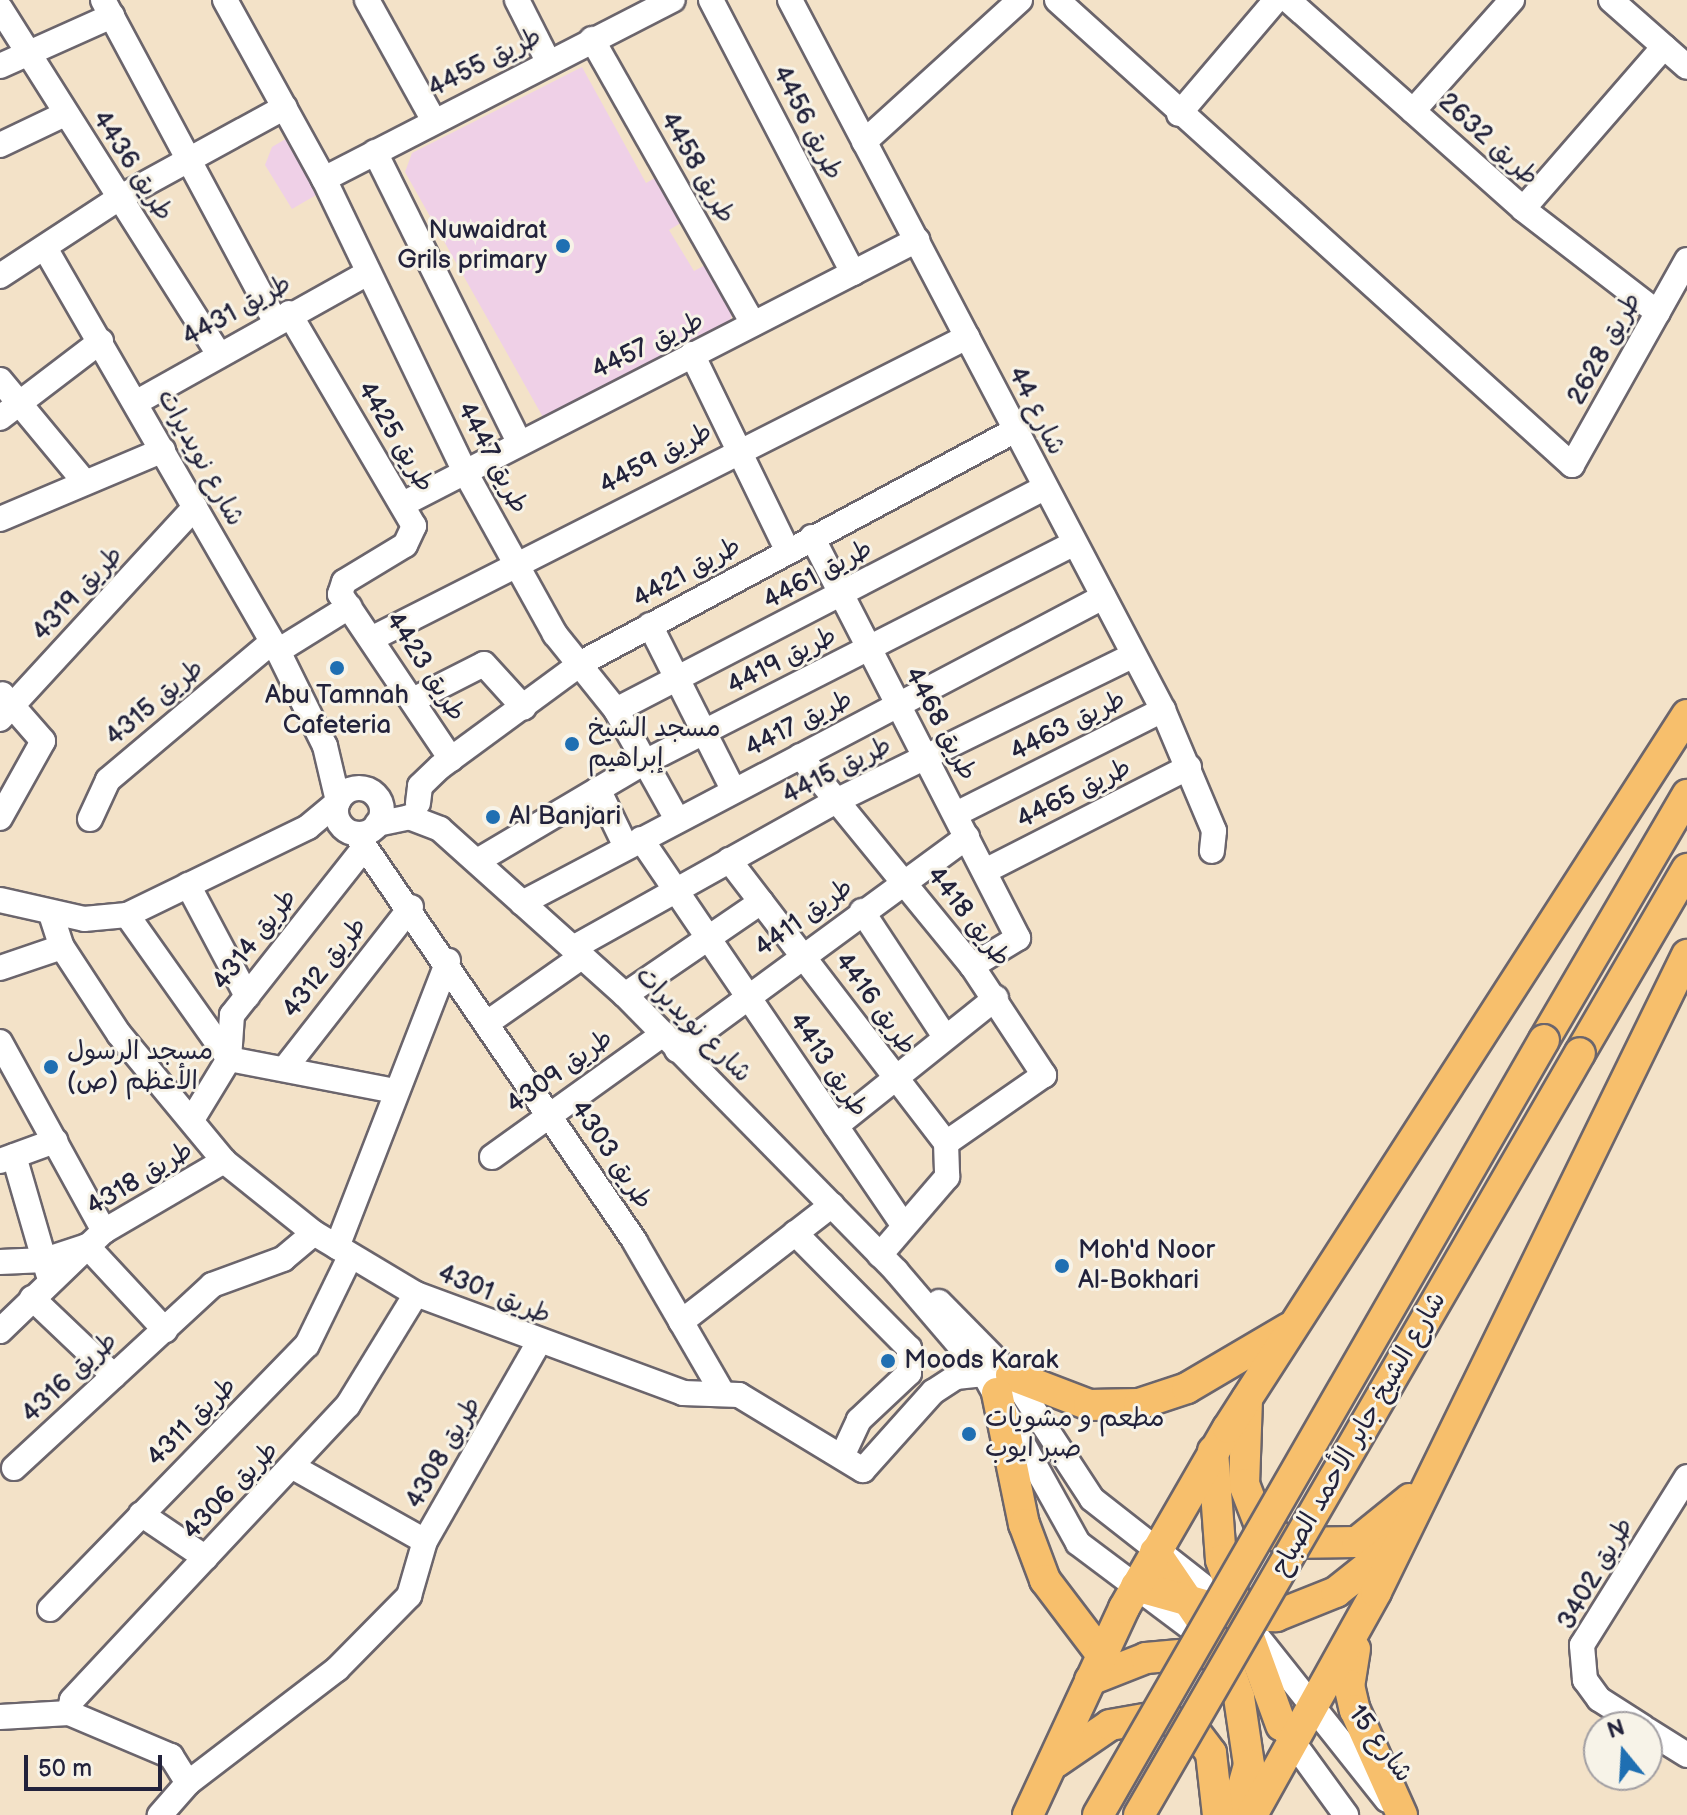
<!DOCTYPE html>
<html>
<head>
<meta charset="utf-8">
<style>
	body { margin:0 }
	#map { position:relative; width:1687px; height:1815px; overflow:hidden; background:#f3e2c8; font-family:"Balsamiq Sans","Playpen Sans Arabic",sans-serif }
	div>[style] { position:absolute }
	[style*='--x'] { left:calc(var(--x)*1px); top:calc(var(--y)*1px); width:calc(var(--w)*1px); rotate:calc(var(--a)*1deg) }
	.built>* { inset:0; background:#efd0e7 }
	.roads { filter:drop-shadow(2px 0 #6b656c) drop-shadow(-2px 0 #6b656c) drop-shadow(0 2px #6b656c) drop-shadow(0 -2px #6b656c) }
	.minor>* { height:24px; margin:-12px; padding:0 12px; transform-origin:12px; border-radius:12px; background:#fff }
	.minor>.ring { margin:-12px; padding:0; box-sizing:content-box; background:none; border:24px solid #fff; border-radius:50% }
	.major>* { height:30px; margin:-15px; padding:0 15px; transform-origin:15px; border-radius:15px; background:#f7bf6c }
	.bridges { filter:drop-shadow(2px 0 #6b656c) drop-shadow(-2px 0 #6b656c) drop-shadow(0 2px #6b656c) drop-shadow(0 -2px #6b656c) }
	.major-bridge>* { height:30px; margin:-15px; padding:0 15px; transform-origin:15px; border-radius:15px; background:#f7bf6c }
	.dots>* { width:22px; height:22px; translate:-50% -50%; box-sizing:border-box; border:4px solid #f7f3e8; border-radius:50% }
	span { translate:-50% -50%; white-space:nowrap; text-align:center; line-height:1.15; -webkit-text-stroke:6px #f7f3e8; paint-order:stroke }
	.street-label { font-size:26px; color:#22223b }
	.poi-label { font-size:26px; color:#22223b }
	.right { translate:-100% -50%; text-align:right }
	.left { translate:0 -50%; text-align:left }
	.north { position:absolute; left:1583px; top:1711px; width:80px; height:80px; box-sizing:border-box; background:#f7f3e8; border:2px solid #a29fa3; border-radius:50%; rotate:342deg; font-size:22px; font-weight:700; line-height:32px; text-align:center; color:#22223b }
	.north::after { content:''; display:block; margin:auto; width:28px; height:36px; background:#1f6fb2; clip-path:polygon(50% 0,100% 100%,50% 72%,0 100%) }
	.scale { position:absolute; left:24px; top:1755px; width:138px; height:36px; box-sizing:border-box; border:4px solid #22223b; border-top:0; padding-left:10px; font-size:24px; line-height:28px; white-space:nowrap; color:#22223b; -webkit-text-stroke:6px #f7f3e8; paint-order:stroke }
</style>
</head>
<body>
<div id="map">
	<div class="built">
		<div style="clip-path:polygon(582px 67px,646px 183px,664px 173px,689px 218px,669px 230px,694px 271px,711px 262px,735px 303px,729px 325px,544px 419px,405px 172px,412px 153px)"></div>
		<div style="clip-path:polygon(294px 134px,323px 191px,292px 209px,265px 165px,272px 147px)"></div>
	</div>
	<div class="roads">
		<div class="minor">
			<div style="--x:103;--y:0;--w:362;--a:61.8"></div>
			<div style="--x:225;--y:0;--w:205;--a:61.1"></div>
			<div style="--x:324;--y:179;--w:323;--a:64.3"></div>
			<div style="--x:464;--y:470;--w:188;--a:61"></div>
			<div style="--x:555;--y:634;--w:97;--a:51.2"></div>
			<div style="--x:616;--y:710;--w:125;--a:60.8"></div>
			<div style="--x:367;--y:0;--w:138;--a:61"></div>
			<div style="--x:517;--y:0;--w:68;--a:63.1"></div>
			<div style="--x:711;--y:0;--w:308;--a:62.5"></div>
			<div style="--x:790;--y:0;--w:802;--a:62.28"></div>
			<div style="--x:1163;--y:710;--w:131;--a:67.1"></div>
			<div style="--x:1214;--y:831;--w:20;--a:96"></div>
			<div style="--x:1057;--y:0;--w:694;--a:42.08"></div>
			<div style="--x:1572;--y:465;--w:235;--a:-60.7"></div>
			<div style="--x:1288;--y:0;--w:314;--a:41.6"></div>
			<div style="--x:1523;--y:209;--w:170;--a:37.6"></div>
			<div style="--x:1611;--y:0;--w:101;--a:41.4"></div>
			<div style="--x:0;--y:8;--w:408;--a:57.7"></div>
			<div style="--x:592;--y:39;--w:327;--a:60.5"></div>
			<div style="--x:0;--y:66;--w:123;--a:-24.1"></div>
			<div style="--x:1413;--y:111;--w:149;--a:-48.3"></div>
			<div style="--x:1179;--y:114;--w:150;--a:-49.6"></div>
			<div style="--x:864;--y:142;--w:211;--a:-42.3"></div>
			<div style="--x:0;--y:145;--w:72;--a:-25.5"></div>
			<div style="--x:375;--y:152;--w:324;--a:63.6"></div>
			<div style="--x:324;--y:179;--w:392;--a:-27.2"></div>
			<div style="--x:1523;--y:209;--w:215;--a:-49"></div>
			<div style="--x:45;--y:248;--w:466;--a:60"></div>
			<div style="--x:278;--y:651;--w:106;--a:63.7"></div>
			<div style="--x:325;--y:746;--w:57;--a:76.7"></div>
			<div style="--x:0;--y:276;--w:142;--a:-33.2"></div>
			<div style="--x:119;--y:198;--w:189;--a:-28.7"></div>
			<div style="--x:289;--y:313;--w:247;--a:59.6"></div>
			<div style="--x:414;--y:526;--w:21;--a:115"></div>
			<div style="--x:405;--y:545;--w:71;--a:148.8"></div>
			<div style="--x:344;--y:582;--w:13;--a:108"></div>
			<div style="--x:340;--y:594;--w:199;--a:56.1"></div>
			<div style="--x:692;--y:354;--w:218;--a:64.1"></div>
			<div style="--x:0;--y:380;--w:131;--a:50.3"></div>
			<div style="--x:137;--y:402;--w:262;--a:-29.2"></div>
			<div style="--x:0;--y:418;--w:127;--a:-37.3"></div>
			<div style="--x:405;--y:503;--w:576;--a:-27.19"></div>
			<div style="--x:0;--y:519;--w:177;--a:-22.9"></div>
			<div style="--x:812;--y:537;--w:451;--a:62.8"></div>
			<div style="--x:1018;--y:938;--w:54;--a:148.7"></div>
			<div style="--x:650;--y:625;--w:184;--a:63.2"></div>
			<div style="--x:375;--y:637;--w:664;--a:-26.87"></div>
			<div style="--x:278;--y:651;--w:84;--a:-31.8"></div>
			<div style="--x:415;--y:699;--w:77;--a:-26.9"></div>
			<div style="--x:484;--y:664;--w:59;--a:47.7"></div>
			<div style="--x:616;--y:710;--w:482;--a:-27.4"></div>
			<div style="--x:0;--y:719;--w:288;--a:-47.4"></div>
			<div style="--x:800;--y:756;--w:271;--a:50.7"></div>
			<div style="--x:972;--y:966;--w:131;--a:56.6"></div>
			<div style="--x:1044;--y:1075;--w:119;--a:145.2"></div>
			<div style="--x:946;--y:1143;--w:34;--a:88"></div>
			<div style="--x:947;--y:1177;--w:103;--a:130.7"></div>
			<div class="ring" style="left:336px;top:788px;width:22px;height:22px"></div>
			<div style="--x:598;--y:789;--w:64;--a:64.2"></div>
			<div style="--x:418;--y:803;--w:17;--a:-83"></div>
			<div style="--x:420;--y:786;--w:28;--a:-44"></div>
			<div style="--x:440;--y:767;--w:177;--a:-36.3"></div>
			<div style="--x:583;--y:662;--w:490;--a:-28.2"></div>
			<div style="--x:956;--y:814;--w:232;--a:-26.7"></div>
			<div style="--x:0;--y:818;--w:88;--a:-60.8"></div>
			<div style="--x:43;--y:741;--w:62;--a:-131.1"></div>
			<div style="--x:90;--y:819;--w:43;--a:-65.2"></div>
			<div style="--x:108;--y:780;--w:214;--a:-40.1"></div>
			<div style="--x:377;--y:824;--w:33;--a:-12"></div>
			<div style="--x:409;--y:817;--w:33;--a:21"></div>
			<div style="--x:440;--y:829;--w:249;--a:41.9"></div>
			<div style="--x:625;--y:995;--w:387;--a:45.5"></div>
			<div style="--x:896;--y:1271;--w:135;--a:49.5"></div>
			<div style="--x:984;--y:1374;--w:193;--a:60.9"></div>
			<div style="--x:1078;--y:1543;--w:161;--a:36.9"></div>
			<div style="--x:356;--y:834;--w:494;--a:55.6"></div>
			<div style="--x:635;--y:1242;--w:173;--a:59.9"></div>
			<div style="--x:641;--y:839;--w:466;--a:55.8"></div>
			<div style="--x:479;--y:860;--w:191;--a:-30.6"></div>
			<div style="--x:643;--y:763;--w:483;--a:-27"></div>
			<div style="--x:729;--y:860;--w:357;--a:52.5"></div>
			<div style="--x:985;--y:871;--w:229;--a:-27"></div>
			<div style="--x:188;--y:885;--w:126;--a:62"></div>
			<div style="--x:0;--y:900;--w:86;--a:12.7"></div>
			<div style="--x:84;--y:919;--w:43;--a:-5.3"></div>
			<div style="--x:127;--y:915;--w:201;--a:-25.9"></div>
			<div style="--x:308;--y:827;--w:38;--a:-40"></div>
			<div style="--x:522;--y:903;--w:657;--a:-27.77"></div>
			<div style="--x:862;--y:911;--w:147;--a:56.6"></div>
			<div style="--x:51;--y:914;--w:35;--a:72"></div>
			<div style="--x:62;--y:947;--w:104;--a:56.8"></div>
			<div style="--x:119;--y:1034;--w:165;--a:50.4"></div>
			<div style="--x:224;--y:1161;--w:115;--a:38.7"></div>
			<div style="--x:314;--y:1233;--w:119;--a:30.9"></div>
			<div style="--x:416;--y:1294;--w:285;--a:20.3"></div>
			<div style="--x:683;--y:1393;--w:56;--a:2"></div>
			<div style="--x:739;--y:1395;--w:145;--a:31.2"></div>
			<div style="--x:863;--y:1470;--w:105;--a:-48.1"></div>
			<div style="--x:933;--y:1392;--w:27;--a:-33"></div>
			<div style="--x:956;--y:1377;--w:28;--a:-6"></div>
			<div style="--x:127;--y:915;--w:176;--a:54.7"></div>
			<div style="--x:229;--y:1059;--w:169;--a:10.9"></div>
			<div style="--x:573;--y:948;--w:304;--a:-29.2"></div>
			<div style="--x:838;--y:800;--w:327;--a:-26.1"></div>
			<div style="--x:0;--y:968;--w:65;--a:-18.7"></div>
			<div style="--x:625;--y:995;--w:165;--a:-34.4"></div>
			<div style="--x:490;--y:1021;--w:113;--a:-35"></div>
			<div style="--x:0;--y:1042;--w:216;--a:61.2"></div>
			<div style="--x:677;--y:1050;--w:360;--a:-36.3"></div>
			<div style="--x:286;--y:1067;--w:203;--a:-52"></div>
			<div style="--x:193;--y:1118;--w:69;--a:-58.6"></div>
			<div style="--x:229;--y:1059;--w:44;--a:-86.1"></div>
			<div style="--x:232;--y:1015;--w:213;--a:-51.7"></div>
			<div style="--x:836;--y:1126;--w:205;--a:-38.7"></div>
			<div style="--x:14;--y:1156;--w:122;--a:73.8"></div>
			<div style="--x:492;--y:1157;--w:211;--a:-35.7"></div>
			<div style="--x:0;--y:1161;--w:59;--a:-20"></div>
			<div style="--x:795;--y:1233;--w:162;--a:45.3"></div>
			<div style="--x:909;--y:1348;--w:25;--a:90"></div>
			<div style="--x:909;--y:1373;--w:69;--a:136.8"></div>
			<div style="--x:859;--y:1420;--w:40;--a:115"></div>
			<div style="--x:337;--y:1247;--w:307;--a:-68.8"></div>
			<div style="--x:0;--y:1262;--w:45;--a:-2.5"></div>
			<div style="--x:45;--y:1260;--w:44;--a:-18.4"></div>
			<div style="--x:87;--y:1246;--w:115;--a:47.1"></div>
			<div style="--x:32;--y:1298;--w:113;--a:43.6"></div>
			<div style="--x:939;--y:1302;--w:103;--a:45.4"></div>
			<div style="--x:1011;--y:1375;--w:148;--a:56.8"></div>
			<div style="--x:1092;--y:1499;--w:188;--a:38.1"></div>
			<div style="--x:1240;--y:1615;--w:236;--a:51.5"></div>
			<div style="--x:681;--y:1322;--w:191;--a:-37.8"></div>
			<div style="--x:0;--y:1331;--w:144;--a:-43.9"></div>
			<div style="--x:104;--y:1231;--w:139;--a:-30.3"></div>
			<div style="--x:293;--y:1467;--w:151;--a:29.3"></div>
			<div style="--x:14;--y:1468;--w:270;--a:-42.7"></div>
			<div style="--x:212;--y:1285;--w:76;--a:-20.1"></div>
			<div style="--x:283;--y:1259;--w:40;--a:-40"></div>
			<div style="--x:141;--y:1514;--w:78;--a:34.1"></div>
			<div style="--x:50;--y:1609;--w:368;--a:-45.8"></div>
			<div style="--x:307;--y:1345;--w:98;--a:-64"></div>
			<div style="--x:69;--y:1713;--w:13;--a:-77"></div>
			<div style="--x:72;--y:1700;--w:404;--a:-46.9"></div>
			<div style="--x:348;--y:1405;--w:130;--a:-58.5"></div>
			<div style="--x:0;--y:1717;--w:69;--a:-3.3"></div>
			<div style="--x:69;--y:1713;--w:111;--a:22.9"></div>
			<div style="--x:171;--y:1756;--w:32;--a:58"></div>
			<div style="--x:188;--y:1783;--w:43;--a:131.2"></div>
			<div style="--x:1643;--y:1727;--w:52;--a:-147.5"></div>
			<div style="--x:1599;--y:1699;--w:24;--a:-126"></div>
			<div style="--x:1585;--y:1680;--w:35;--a:-95"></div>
			<div style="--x:1582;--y:1645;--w:198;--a:-58"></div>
			<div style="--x:1647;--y:1730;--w:47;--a:32"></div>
			<div style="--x:1285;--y:1731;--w:104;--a:54"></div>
			<div style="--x:188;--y:1783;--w:188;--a:-37.4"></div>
			<div style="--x:337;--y:1669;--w:103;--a:-45.4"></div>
			<div style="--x:409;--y:1596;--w:57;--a:-73.8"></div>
			<div style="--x:425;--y:1541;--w:227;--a:-60.2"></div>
		</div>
		<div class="major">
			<div style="--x:1544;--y:1040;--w:284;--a:-59.7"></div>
			<div style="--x:1580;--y:1053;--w:213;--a:-59.8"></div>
			<div style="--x:1011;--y:1375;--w:84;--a:21"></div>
			<div style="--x:1089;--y:1405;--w:50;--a:-1.1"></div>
			<div style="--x:1139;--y:1404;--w:51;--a:-18.4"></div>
			<div style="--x:1187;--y:1388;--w:118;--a:-30.5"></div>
			<div style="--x:997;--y:1393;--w:134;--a:78.4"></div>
			<div style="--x:1024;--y:1524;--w:60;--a:69.4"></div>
			<div style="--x:1045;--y:1580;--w:94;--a:52.8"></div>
			<div style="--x:1247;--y:1399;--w:85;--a:92"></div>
			<div style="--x:1244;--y:1484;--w:42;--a:69"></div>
			<div style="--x:1259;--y:1523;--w:35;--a:35"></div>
			<div style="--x:1288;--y:1543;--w:69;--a:-0.8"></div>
			<div style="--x:1357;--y:1542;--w:68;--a:-39.1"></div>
			<div style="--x:1213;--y:1451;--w:109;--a:85.8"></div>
			<div style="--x:1221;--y:1560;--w:176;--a:70"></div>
			<div style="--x:1155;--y:1552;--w:121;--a:55.8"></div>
			<div style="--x:1223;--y:1652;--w:48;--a:70.4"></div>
			<div style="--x:1239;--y:1697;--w:69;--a:81.6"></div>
			<div style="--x:1249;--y:1765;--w:52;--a:105.6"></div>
			<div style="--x:1136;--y:1586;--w:108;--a:15.6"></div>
			<div style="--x:1240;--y:1615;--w:36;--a:2"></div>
			<div style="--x:1276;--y:1616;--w:65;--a:-21.8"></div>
			<div style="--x:1336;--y:1592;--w:69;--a:-38.5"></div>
			<div style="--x:1355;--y:1649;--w:36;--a:99"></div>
			<div style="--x:1349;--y:1685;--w:26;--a:77"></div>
			<div style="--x:1355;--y:1710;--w:115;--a:65.9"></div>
			<div style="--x:1090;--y:1680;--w:60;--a:-21.4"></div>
			<div style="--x:1146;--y:1658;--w:67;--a:-5.1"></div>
			<div style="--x:1056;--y:1762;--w:65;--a:-34.4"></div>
			<div style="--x:1110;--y:1725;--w:52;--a:-10"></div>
			<div style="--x:1161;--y:1716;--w:39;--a:26"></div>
			<div style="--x:1196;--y:1733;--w:25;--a:53"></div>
			<div style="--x:1211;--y:1753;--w:62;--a:83.6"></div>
			<div style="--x:1028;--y:1815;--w:228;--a:-65.1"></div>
			<div style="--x:1124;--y:1608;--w:208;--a:-60"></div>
			<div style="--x:1228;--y:1428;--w:848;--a:-57.23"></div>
			<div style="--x:1252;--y:1815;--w:255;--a:-60.9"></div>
			<div style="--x:1376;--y:1592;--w:709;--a:-63.98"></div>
		</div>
	</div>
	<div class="bridges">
		<div class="major-bridge">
			<div style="--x:1098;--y:1815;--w:894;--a:-60.08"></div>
			<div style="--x:1139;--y:1815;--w:880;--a:-59.94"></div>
		</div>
	</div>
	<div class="dots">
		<div style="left:563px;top:246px;background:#1f6fb2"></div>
		<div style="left:337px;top:668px;background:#1f6fb2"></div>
		<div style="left:572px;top:744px;background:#1f6fb2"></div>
		<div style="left:493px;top:817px;background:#1f6fb2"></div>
		<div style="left:51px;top:1067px;background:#1f6fb2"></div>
		<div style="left:1062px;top:1266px;background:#1f6fb2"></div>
		<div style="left:888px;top:1361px;background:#1f6fb2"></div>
		<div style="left:969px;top:1434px;background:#1f6fb2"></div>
	</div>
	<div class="street-label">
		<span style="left:485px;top:63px;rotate:-27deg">طريق 4455</span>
		<span style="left:807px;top:123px;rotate:63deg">طريق 4456</span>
		<span style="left:1488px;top:140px;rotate:42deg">طريق 2632</span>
		<span style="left:132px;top:166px;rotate:57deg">طريق 4436</span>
		<span style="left:697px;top:168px;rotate:60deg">طريق 4458</span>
		<span style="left:237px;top:311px;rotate:-29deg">طريق 4431</span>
		<span style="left:648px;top:346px;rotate:-26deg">طريق 4457</span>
		<span style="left:1605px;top:349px;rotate:-61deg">طريق 2628</span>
		<span style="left:1036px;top:411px;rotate:63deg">شارع 44</span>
		<span style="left:395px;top:437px;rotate:59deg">طريق 4425</span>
		<span style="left:200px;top:458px;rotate:61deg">شارع نويديرات</span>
		<span style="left:492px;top:458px;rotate:62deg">طريق 4447</span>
		<span style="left:656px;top:459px;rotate:-28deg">طريق 4459</span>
		<span style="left:687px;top:573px;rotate:-29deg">طريق 4421</span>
		<span style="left:818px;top:575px;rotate:-28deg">طريق 4461</span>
		<span style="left:78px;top:594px;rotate:-47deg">طريق 4319</span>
		<span style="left:782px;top:661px;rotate:-27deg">طريق 4419</span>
		<span style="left:425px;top:667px;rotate:57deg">طريق 4423</span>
		<span style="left:155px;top:703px;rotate:-40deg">طريق 4315</span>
		<span style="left:799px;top:724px;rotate:-27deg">طريق 4417</span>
		<span style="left:940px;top:724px;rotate:62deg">طريق 4468</span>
		<span style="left:1068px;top:726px;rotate:-27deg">طريق 4463</span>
		<span style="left:837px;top:771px;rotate:-27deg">طريق 4415</span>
		<span style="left:1074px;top:794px;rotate:-27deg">طريق 4465</span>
		<span style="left:968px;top:917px;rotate:52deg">طريق 4418</span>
		<span style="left:804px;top:918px;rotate:-36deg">طريق 4411</span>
		<span style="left:255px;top:940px;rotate:-52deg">طريق 4314</span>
		<span style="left:325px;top:968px;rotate:-52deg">طريق 4312</span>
		<span style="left:875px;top:1004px;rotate:54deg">طريق 4416</span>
		<span style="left:693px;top:1025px;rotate:45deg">شارع نويديرات</span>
		<span style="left:828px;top:1065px;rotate:56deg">طريق 4413</span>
		<span style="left:560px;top:1072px;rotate:-36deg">طريق 4309</span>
		<span style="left:611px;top:1155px;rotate:56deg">طريق 4303</span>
		<span style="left:140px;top:1179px;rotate:-31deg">طريق 4318</span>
		<span style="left:494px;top:1295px;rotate:22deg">طريق 4301</span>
		<span style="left:70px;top:1378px;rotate:-43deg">طريق 4316</span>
		<span style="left:192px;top:1422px;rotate:-45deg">طريق 4311</span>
		<span style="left:1359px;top:1434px;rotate:-60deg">شارع الشيخ جابر الأحمد الصباح</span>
		<span style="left:444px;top:1453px;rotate:-60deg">طريق 4308</span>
		<span style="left:231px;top:1491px;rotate:-46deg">طريق 4306</span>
		<span style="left:1596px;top:1574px;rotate:-60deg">طريق 3402</span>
		<span style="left:1380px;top:1744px;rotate:53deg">شارع 15</span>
	</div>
	<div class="poi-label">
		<span class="right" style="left:547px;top:246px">Nuwaidrat<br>Grils primary</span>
		<span style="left:337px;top:711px">Abu Tamnah<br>Cafeteria</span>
		<span class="left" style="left:588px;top:744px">مسجد الشيخ<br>إبراهيم</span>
		<span class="left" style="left:509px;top:817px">Al Banjari</span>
		<span class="left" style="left:67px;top:1067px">مسجد الرسول<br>الأعظم (ص)</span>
		<span class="left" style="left:1078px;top:1266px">Moh'd Noor<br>Al-Bokhari</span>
		<span class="left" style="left:904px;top:1361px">Moods Karak</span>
		<span class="left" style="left:985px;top:1434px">مطعم و مشويات<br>صبر ايوب</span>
	</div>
	<div class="north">N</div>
	<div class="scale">50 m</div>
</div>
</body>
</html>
